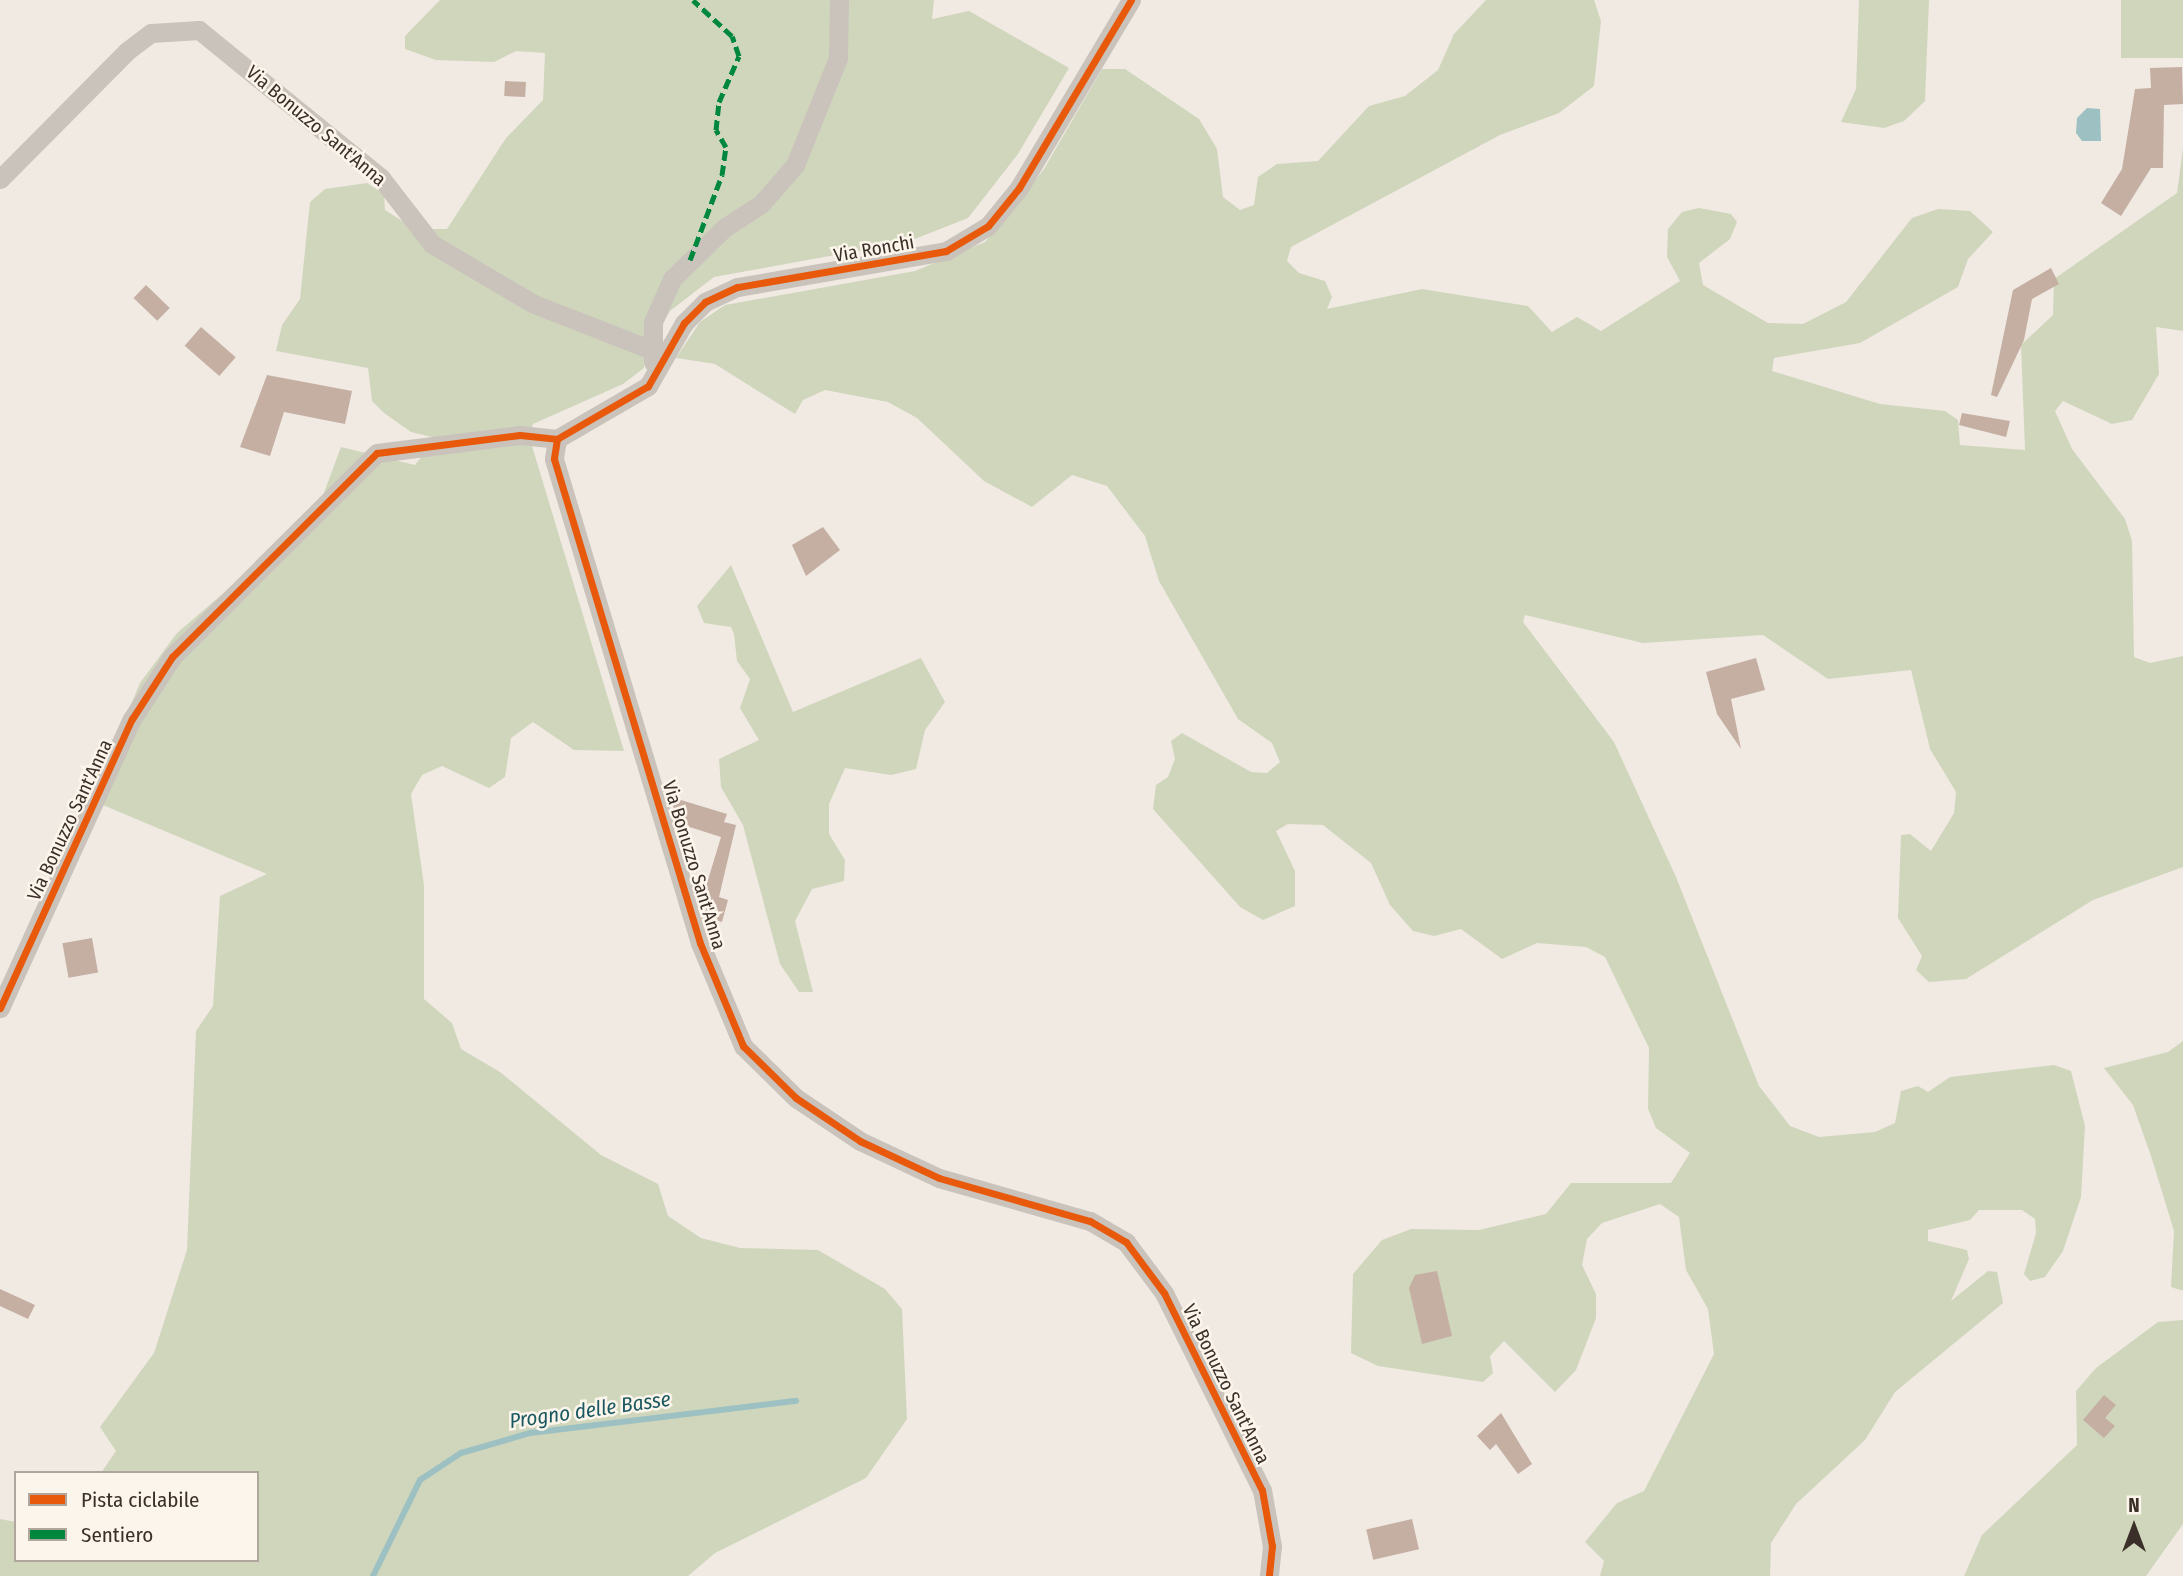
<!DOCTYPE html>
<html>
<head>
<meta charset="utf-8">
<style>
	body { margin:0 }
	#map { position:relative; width:2183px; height:1576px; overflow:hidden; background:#f0eae3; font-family:"Fira Sans Condensed",sans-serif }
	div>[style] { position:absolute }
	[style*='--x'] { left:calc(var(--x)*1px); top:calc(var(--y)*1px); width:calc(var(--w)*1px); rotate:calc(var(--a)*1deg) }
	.green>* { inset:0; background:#d0d6bc; transform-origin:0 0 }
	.water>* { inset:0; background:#9dc1c3 }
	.stream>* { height:6px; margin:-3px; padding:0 3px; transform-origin:3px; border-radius:3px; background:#9dc1c3 }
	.building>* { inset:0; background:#c5afa3; transform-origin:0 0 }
	.minor>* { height:19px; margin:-9.5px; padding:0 9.5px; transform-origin:9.5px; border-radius:9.5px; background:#c9c3bc }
	.quiet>* { height:5px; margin-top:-2.5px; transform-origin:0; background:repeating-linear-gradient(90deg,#00873e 0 10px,transparent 0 15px) }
	.cycleway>* { height:7px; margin:-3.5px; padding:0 3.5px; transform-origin:3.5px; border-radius:3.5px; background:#e8590c }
	span { translate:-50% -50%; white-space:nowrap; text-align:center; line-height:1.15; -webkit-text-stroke:5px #fcf5eb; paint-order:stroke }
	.street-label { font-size:19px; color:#3b2f29 }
	.water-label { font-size:21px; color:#1a5861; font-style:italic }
	.legend { position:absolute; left:14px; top:1471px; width:245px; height:91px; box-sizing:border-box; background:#fcf5eb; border:2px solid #afa69d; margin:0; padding:9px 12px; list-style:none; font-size:21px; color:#3b2f29 }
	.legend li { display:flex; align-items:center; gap:14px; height:35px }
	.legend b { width:35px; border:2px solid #afa69d }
	.north { position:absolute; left:2099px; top:1492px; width:70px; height:70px; -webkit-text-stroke:5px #fcf5eb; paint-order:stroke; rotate:0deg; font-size:19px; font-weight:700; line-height:28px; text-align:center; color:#3b2f29 }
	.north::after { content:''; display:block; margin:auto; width:24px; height:32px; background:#3b2f29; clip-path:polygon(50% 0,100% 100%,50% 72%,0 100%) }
</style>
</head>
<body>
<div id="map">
	<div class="green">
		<div style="clip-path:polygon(440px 0,934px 0,932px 19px,969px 11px,1069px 68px,1018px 154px,968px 218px,907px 242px,714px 277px,670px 311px,645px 353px,644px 368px,623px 384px,533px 424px,529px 436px,624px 751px,574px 750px,533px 722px,511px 738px,505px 777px,489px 788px,442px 766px,422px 775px,411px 794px,424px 885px,424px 999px,452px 1023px,461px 1049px,500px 1072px,601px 1155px,658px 1184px,668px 1216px,701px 1238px,740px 1248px,818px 1250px,885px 1289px,902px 1309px,907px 1419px,866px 1478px,715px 1553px,688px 1576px,0 1576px,0 1519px,16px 1522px,16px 1560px,257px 1560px,257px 1473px,101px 1473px,116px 1451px,100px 1427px,154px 1353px,187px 1250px,196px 1031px,213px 1006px,220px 896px,267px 874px,91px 800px,140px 683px,177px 633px,316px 514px,341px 447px,415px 465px,436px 438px,411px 432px,384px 413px,372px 401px,368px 368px,276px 351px,282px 325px,300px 299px,310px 202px,325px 189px,367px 183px,384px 194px,385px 210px,415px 229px,447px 229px,506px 138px,543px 100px,545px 53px,516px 51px,494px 62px,436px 60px,405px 49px,405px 36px)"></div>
		<div style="clip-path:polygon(1486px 0,1594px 0,1601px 21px,1594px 86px,1559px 113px,1500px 135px,1291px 247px,1287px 261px,1299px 273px,1325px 281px,1332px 297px,1327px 309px,1422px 289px,1528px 306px,1552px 332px,1577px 317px,1601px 331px,1680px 281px,1667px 257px,1668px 229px,1682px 212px,1699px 208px,1731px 214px,1737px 222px,1730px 239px,1699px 263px,1703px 285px,1768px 323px,1803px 324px,1846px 302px,1912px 218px,1938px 209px,1970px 211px,1993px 232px,1968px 259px,1958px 287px,1860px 343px,1774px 358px,1772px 371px,1880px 404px,1945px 411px,1958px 420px,1960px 445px,2025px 450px,2021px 345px,2053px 315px,2054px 279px,2177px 193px,2183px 148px,2183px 331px,2156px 327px,2159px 374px,2132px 420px,2112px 424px,2063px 401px,2055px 411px,2072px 449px,2125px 519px,2132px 541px,2134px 657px,2150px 663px,2183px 656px,2183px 867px,2093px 900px,1966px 979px,1929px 982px,1916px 970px,1922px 956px,1898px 918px,1901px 835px,1910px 834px,1931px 851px,1954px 813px,1956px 792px,1930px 749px,1911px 670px,1828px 679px,1763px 635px,1643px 643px,1525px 615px,1523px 622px,1614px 742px,1676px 877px,1759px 1086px,1790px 1126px,1819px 1137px,1875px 1132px,1895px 1123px,1901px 1091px,1918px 1086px,1928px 1092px,1950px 1077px,2054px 1065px,2071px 1071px,2085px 1126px,2081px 1197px,2063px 1251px,2045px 1277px,2030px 1281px,2024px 1274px,2036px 1233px,2035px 1219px,2022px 1210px,1979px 1210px,1970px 1220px,1928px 1230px,1928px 1241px,1967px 1250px,1969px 1259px,1951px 1301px,1988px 1271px,1997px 1272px,2003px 1303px,1895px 1392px,1865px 1440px,1796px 1504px,1771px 1543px,1770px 1576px,1600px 1576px,1604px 1561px,1585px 1542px,1617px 1503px,1644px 1491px,1714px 1354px,1708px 1309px,1686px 1270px,1679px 1217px,1660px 1204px,1602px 1223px,1587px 1239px,1582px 1265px,1596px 1294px,1596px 1318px,1576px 1370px,1555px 1392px,1504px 1341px,1490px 1356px,1493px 1373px,1483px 1382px,1378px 1366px,1351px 1353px,1353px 1274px,1382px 1240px,1411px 1229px,1479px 1230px,1546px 1214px,1571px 1183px,1671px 1183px,1690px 1153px,1656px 1128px,1648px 1109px,1649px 1048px,1605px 957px,1586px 947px,1537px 943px,1502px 959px,1461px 929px,1434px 936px,1413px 931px,1390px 905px,1371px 863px,1323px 825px,1288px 824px,1276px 831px,1295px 871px,1295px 906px,1263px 920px,1240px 907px,1153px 809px,1156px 785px,1168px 777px,1175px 759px,1171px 741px,1182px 733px,1251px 772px,1267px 773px,1280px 762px,1272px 743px,1238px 719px,1159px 581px,1145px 536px,1107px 486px,1072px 475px,1032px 507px,984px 481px,917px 418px,888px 402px,825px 390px,803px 400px,795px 414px,715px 364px,676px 358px,700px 322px,725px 305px,915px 271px,985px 242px,1044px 169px,1102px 69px,1125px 69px,1199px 119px,1217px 149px,1223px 197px,1240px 210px,1254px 205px,1258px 177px,1277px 164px,1318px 161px,1369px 106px,1405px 96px,1438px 70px,1454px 34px)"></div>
		<div style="clip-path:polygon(1859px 0,1929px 0,1925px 101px,1904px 121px,1884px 128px,1841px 122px,1856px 89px)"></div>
		<div style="left:2121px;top:0;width:62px;height:58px"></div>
		<div style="clip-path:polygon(731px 565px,793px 712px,921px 658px,945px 702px,925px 730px,916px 769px,891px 775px,845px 768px,829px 804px,829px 834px,845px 860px,844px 881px,812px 889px,795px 921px,813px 992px,799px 992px,780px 964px,743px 825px,721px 787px,719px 759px,759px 740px,740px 708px,750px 679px,737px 661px,734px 634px,731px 627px,704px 623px,697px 606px)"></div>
		<div style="clip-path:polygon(2183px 1041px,2183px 1290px,2180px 1290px,2171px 1287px,2174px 1231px,2151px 1156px,2133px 1105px,2104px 1068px,2168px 1052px)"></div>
		<div style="clip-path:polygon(2183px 1320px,2183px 1524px,2146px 1576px,1964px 1576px,1982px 1535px,2077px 1445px,2076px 1391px,2096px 1368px,2158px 1322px)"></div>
	</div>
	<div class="water">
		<div style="clip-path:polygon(2087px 108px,2100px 109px,2101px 141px,2082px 141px,2076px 133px,2077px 118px)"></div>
	</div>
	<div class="stream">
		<div style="--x:373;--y:1576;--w:107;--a:-63.9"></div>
		<div style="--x:420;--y:1480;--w:49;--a:-33.4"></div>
		<div style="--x:461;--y:1453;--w:72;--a:-16.2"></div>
		<div style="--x:530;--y:1433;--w:268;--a:-6.9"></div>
	</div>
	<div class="building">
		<div style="clip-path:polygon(2182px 67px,2183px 104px,2164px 105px,2163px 168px,2151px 168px,2121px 216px,2101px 203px,2122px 169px,2135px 89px,2151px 88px,2150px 68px)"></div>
		<div style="left:505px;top:81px;width:21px;height:15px;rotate:3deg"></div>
		<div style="clip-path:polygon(2051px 268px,2059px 284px,2032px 299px,2024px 340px,1997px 397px,1991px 395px,2013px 290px)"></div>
		<div style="left:146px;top:285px;width:33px;height:18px;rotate:44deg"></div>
		<div style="left:201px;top:327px;width:46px;height:25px;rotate:41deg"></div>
		<div style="clip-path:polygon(267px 375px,352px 391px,345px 424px,284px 412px,270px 456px,240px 447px)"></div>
		<div style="clip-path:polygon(1962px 413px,2010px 421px,2006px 437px,1959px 425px)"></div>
		<div style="clip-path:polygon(823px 527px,840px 550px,806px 576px,792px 545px)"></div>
		<div style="clip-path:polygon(1756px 658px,1765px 690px,1731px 699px,1741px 749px,1717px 714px,1706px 672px)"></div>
		<div style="clip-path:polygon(671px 797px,727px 814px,724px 822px,736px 825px,719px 897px,728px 900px,722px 922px,705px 917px,701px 903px,721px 837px,677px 823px)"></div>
		<div style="left:92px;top:938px;width:35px;height:30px;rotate:80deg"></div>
		<div style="clip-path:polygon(1437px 1271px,1452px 1336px,1422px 1344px,1409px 1288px,1415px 1275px)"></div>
		<div style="clip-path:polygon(0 1289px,35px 1305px,28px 1319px,0 1306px)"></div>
		<div style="clip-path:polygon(2104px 1395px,2116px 1405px,2105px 1418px,2115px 1426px,2104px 1438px,2083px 1420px)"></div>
		<div style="clip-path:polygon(1501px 1413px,1532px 1464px,1518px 1474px,1496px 1444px,1490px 1450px,1477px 1436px)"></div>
		<div style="left:1412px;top:1519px;width:31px;height:47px;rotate:77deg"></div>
	</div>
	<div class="minor">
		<div style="--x:1131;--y:0;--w:219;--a:120.8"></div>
		<div style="--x:1019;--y:188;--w:49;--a:129.2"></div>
		<div style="--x:988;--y:226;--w:49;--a:149.2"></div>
		<div style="--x:946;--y:251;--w:212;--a:170.2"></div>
		<div style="--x:737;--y:287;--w:35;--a:155"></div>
		<div style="--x:705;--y:302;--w:30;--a:135"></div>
		<div style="--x:684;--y:323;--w:73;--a:119.7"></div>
		<div style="--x:648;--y:386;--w:105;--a:149.8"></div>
		<div style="--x:557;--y:439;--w:20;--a:99"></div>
		<div style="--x:554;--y:459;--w:506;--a:73.21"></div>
		<div style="--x:700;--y:943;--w:112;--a:67.3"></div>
		<div style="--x:743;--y:1046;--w:74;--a:44.5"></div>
		<div style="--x:796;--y:1098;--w:77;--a:33.9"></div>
		<div style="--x:860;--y:1141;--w:87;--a:25.1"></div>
		<div style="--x:939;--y:1178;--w:157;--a:15.9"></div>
		<div style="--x:1090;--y:1221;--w:42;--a:30.3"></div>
		<div style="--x:1126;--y:1242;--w:64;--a:53.3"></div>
		<div style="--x:1164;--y:1293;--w:220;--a:63.6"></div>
		<div style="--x:1262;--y:1490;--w:57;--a:79.9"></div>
		<div style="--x:1272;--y:1546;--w:30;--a:96"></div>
		<div style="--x:0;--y:179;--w:180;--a:-45.2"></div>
		<div style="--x:127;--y:51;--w:30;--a:-37"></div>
		<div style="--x:151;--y:33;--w:48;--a:-3.6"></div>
		<div style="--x:199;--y:30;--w:235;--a:39.1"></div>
		<div style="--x:381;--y:178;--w:83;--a:52.3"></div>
		<div style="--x:432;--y:244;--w:118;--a:30.5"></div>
		<div style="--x:534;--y:304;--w:127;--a:21.3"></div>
		<div style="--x:653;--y:362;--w:40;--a:-90"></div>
		<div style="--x:653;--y:322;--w:47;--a:-66.2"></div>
		<div style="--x:672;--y:279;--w:73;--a:-44.4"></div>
		<div style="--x:724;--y:228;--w:44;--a:-33"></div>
		<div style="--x:761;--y:204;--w:52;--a:-48.9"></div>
		<div style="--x:795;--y:165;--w:115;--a:-68.1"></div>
		<div style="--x:838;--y:58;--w:58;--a:-89"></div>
		<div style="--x:0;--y:1008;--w:318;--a:-65.5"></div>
		<div style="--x:132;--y:719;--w:74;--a:-57.2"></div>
		<div style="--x:172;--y:657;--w:289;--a:-44.9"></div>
		<div style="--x:377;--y:453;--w:144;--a:-7.2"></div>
		<div style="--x:520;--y:435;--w:37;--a:6"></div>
	</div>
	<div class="quiet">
		<div style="--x:690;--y:260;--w:91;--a:-69.4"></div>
		<div style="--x:722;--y:175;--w:28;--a:-82"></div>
		<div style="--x:726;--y:147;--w:20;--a:-120"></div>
		<div style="--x:716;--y:130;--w:28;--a:-84"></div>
		<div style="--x:719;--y:102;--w:50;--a:-66.5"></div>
		<div style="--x:739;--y:56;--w:21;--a:-109"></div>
		<div style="--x:732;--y:36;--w:53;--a:-137.3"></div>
	</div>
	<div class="cycleway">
		<div style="--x:1131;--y:0;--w:219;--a:120.8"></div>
		<div style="--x:1019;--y:188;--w:49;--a:129.2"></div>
		<div style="--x:988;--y:226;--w:49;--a:149.2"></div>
		<div style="--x:946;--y:251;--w:212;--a:170.2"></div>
		<div style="--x:737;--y:287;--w:35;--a:155"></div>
		<div style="--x:705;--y:302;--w:30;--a:135"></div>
		<div style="--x:684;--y:323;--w:73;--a:119.7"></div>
		<div style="--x:648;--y:386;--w:105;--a:149.8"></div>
		<div style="--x:557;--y:439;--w:20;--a:99"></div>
		<div style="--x:554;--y:459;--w:506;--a:73.21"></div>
		<div style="--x:700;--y:943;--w:112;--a:67.3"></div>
		<div style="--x:743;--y:1046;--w:74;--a:44.5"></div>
		<div style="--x:796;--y:1098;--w:77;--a:33.9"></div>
		<div style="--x:860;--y:1141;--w:87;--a:25.1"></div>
		<div style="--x:939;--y:1178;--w:157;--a:15.9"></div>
		<div style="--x:1090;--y:1221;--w:42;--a:30.3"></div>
		<div style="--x:1126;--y:1242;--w:64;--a:53.3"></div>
		<div style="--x:1164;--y:1293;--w:220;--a:63.6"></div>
		<div style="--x:1262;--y:1490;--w:57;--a:79.9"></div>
		<div style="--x:1272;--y:1546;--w:30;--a:96"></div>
		<div style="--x:0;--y:1008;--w:318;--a:-65.5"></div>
		<div style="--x:132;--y:719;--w:74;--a:-57.2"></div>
		<div style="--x:172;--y:657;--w:289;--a:-44.9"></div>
		<div style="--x:377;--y:453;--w:144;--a:-7.2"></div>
		<div style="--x:520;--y:435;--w:37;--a:6"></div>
	</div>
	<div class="street-label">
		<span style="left:316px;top:126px;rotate:40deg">Via Bonuzzo Sant'Anna</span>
		<span style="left:874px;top:249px;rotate:-10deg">Via Ronchi</span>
		<span style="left:70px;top:820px;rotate:-65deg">Via Bonuzzo Sant'Anna</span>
		<span style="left:694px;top:865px;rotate:73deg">Via Bonuzzo Sant'Anna</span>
		<span style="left:1226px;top:1384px;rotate:64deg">Via Bonuzzo Sant'Anna</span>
	</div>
	<div class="water-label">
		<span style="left:590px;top:1410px;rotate:-8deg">Progno delle Basse</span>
	</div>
	<ul class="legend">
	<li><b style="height:9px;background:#e8590c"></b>Pista ciclabile</li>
	<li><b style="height:9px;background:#00873e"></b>Sentiero</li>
	</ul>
	<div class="north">N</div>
</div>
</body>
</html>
